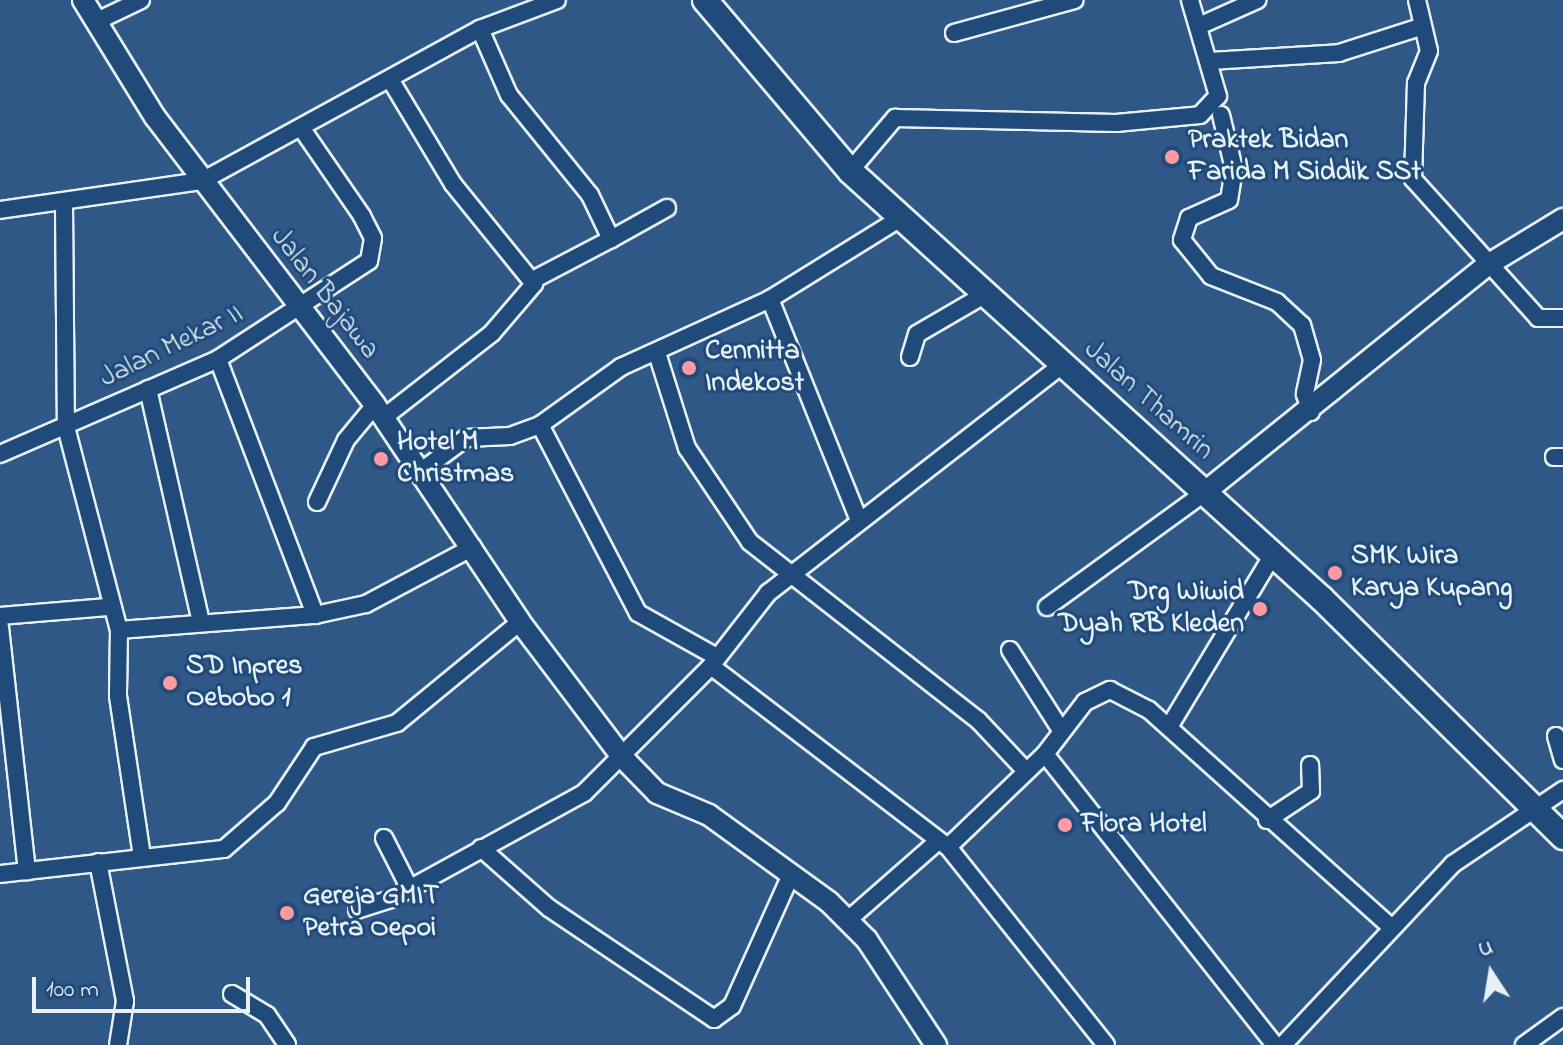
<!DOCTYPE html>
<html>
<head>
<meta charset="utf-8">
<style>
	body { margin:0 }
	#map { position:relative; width:1563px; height:1045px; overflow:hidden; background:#305887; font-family:"Indie Flower",sans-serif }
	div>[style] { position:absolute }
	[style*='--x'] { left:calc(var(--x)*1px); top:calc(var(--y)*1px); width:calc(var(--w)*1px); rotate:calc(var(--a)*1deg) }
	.roads { filter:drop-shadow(2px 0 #e8f1f8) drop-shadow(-2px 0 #e8f1f8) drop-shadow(0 2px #e8f1f8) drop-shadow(0 -2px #e8f1f8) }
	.minor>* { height:16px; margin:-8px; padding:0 8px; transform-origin:8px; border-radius:8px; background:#1f4a7a }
	.tertiary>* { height:20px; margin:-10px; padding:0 10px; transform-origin:10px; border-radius:10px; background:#1f4a7a }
	.secondary>* { height:24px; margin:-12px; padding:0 12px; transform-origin:12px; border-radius:12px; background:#1f4a7a }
	.dots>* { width:22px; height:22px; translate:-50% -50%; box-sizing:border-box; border:4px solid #1f4a7a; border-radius:50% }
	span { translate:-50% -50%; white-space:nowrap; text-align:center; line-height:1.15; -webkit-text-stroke:6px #1f4a7a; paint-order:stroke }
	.poi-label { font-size:28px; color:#e8f1f8; font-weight:700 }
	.left { translate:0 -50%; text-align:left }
	.right { translate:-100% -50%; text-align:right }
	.street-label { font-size:28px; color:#e8f1f8 }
	.north { position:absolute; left:1451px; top:933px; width:80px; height:80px; -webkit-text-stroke:6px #1f4a7a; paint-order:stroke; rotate:348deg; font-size:22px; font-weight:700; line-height:32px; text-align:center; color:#e8f1f8 }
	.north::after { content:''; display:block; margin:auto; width:28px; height:36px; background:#e8f1f8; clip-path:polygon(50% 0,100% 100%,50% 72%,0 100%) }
	.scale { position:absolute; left:32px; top:977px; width:218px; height:36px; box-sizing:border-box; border:4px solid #e8f1f8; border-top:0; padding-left:10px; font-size:24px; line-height:28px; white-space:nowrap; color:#e8f1f8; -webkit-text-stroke:6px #1f4a7a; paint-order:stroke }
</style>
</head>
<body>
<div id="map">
	<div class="roads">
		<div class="minor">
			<div style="--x:1417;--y:0;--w:52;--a:76.8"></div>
			<div style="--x:1429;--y:51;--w:35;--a:112"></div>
			<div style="--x:1416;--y:83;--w:96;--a:91.8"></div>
			<div style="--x:1413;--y:179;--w:187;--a:48"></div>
			<div style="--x:1538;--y:318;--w:25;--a:0"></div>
			<div style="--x:95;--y:22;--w:51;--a:-25.6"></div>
			<div style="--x:1199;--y:26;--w:64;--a:-24.1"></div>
			<div style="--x:480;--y:29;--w:72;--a:66.3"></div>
			<div style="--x:509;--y:95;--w:129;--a:51"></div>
			<div style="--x:590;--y:195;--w:49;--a:64.5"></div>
			<div style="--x:611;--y:239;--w:88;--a:152.3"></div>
			<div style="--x:954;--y:33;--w:125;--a:-15.3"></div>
			<div style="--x:1210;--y:61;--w:129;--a:-3.5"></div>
			<div style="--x:1339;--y:53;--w:85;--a:-17.8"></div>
			<div style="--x:1221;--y:115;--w:56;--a:76.5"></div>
			<div style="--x:1234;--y:169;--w:31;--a:99"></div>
			<div style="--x:1229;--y:200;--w:44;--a:155.8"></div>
			<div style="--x:1189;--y:218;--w:23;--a:108"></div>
			<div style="--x:1182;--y:240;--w:46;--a:51.1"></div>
			<div style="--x:1211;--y:276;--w:71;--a:21.5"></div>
			<div style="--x:1277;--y:302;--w:34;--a:43"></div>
			<div style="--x:1302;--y:325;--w:36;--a:74"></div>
			<div style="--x:1312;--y:360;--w:35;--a:102"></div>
			<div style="--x:1305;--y:394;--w:19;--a:72"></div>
			<div style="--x:850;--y:171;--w:70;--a:-49.7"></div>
			<div style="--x:895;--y:118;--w:221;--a:1.3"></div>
			<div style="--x:1116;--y:123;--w:84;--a:-5.4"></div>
			<div style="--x:1200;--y:115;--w:26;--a:-47"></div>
			<div style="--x:1218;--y:96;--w:100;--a:-106.3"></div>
			<div style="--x:64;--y:205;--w:222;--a:89.5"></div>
			<div style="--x:66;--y:427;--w:210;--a:75.4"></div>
			<div style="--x:119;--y:630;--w:66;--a:90.9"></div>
			<div style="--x:118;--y:696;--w:163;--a:81.5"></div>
			<div style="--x:0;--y:210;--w:204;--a:-8.2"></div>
			<div style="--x:202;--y:181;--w:317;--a:-28.7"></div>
			<div style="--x:480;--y:29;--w:82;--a:-20.6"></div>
			<div style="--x:611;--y:239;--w:64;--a:-29"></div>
			<div style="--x:770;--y:299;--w:238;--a:68.1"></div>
			<div style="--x:657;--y:353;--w:100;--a:72.5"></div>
			<div style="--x:687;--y:448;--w:113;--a:56.2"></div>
			<div style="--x:750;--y:542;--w:289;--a:38"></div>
			<div style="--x:978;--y:720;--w:69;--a:46.8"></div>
			<div style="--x:910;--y:357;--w:24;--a:-73"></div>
			<div style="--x:917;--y:334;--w:78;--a:-30.2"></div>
			<div style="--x:218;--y:359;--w:274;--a:69.2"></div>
			<div style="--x:148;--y:389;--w:239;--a:77.2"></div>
			<div style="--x:383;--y:418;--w:138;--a:-37.9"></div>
			<div style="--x:492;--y:333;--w:65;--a:-49.4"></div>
			<div style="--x:534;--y:284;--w:129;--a:-129"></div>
			<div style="--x:453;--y:184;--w:122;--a:-121"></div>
			<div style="--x:0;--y:454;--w:238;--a:-23.5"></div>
			<div style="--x:218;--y:359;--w:180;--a:-33"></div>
			<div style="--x:369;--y:261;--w:23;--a:-80"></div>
			<div style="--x:373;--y:238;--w:25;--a:-117"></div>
			<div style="--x:362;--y:216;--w:106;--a:-124.6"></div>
			<div style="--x:1554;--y:457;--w:9;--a:0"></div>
			<div style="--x:420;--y:472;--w:57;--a:-36.5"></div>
			<div style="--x:466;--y:438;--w:44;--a:-2.6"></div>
			<div style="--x:510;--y:436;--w:32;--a:-20"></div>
			<div style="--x:317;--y:502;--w:68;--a:-64.9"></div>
			<div style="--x:346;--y:440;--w:45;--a:-50.4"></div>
			<div style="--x:1047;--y:607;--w:195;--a:-36"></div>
			<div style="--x:0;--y:616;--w:108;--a:-4.8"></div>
			<div style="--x:0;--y:627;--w:246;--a:83.7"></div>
			<div style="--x:119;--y:630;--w:197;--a:-4.4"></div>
			<div style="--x:315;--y:615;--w:52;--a:-12.2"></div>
			<div style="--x:366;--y:604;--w:121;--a:-28"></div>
			<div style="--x:1010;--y:650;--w:95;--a:57.5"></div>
			<div style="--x:717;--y:657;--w:90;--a:-150.9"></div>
			<div style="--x:638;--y:613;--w:212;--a:-117.5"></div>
			<div style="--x:540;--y:425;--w:100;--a:-35.6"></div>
			<div style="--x:621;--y:367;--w:164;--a:-24.5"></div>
			<div style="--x:770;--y:299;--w:152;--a:-31.8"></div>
			<div style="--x:711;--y:666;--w:298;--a:37.4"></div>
			<div style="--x:948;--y:847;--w:253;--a:51.4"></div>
			<div style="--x:1169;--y:727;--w:200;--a:-58.9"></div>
			<div style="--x:1556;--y:736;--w:25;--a:74"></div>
			<div style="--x:1045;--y:754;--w:371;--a:51.7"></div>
			<div style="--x:1267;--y:820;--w:53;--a:-33.4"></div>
			<div style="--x:1311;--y:791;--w:26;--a:-92"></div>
			<div style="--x:384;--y:838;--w:57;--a:63"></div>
			<div style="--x:948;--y:847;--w:134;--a:-43.8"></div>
			<div style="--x:1045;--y:754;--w:66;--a:-52.4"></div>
			<div style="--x:1085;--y:702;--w:28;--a:-26"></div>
			<div style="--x:1110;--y:690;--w:44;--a:27.1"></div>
			<div style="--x:1149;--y:710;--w:325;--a:41.9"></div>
			<div style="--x:481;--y:848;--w:91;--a:41.4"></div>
			<div style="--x:549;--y:908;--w:199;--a:33.9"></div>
			<div style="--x:714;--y:1019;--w:22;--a:-36"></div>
			<div style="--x:732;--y:1006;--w:141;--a:-65.8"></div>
			<div style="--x:98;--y:862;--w:142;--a:79"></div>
			<div style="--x:125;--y:1001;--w:45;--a:99"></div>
			<div style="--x:0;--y:874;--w:225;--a:-6.4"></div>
			<div style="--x:224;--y:849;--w:70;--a:-41"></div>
			<div style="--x:277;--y:803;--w:67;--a:-56.5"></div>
			<div style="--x:314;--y:747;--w:86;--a:-16.1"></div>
			<div style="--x:397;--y:723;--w:159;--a:-39.4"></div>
			<div style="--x:357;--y:910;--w:36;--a:-18"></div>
			<div style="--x:391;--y:899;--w:220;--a:-28.8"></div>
			<div style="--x:584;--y:793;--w:180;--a:-45"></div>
			<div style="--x:711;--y:666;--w:93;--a:-52"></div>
			<div style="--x:768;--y:593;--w:372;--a:-37.8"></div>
			<div style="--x:848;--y:920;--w:118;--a:-41.2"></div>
			<div style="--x:232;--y:994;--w:41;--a:31"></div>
			<div style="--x:267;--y:1015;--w:36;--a:56"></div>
			<div style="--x:1283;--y:1045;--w:248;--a:-46.8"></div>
			<div style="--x:1453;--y:864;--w:133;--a:-33.9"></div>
			<div style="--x:1524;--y:1045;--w:48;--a:-35.7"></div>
		</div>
		<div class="tertiary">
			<div style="--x:83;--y:0;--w:137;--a:58.4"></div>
			<div style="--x:155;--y:117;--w:362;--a:52.6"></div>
			<div style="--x:375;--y:405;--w:261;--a:56.2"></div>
			<div style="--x:520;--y:622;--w:171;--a:52.9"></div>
			<div style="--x:623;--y:758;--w:49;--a:45.8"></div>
			<div style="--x:657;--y:793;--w:56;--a:22.9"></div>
			<div style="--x:709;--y:815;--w:148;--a:35.9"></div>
			<div style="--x:829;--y:902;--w:54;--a:45"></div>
			<div style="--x:867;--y:940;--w:126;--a:56.7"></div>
			<div style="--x:1205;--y:492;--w:364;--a:-38.8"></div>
			<div style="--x:1489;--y:264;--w:87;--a:-31.3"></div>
		</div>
		<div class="secondary">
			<div style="--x:705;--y:0;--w:224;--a:49.7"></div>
			<div style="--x:850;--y:171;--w:637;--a:42.2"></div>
			<div style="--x:1322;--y:599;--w:339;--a:44.6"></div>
		</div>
	</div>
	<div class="dots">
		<div style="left:1172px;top:157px;background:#ff9aa2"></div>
		<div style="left:689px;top:368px;background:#ff9aa2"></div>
		<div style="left:381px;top:459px;background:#ff9aa2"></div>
		<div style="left:1335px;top:573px;background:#ff9aa2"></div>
		<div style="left:1260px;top:609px;background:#ff9aa2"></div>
		<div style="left:170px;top:683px;background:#ff9aa2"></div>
		<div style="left:1065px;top:825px;background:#ff9aa2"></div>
		<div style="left:287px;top:913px;background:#ff9aa2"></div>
	</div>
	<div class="poi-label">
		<span class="left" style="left:1188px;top:157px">Praktek Bidan<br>Farida M Siddik SSt</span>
		<span class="left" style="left:705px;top:368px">Cennitta<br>Indekost</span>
		<span class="left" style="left:397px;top:459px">Hotel M<br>Christmas</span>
		<span class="left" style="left:1351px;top:573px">SMK Wira<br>Karya Kupang</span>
		<span class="right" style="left:1244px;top:609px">Drg Wiwid<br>Dyah RB Kleden</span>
		<span class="left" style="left:186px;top:683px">SD Inpres<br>Oebobo 1</span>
		<span class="left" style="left:1081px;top:825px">Flora Hotel</span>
		<span class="left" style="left:303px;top:913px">Gereja GMIT<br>Petra Oepoi</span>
	</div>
	<div class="street-label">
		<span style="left:324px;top:294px;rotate:52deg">Jalan Bajawa</span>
		<span style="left:172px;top:347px;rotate:-26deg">Jalan Mekar II</span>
		<span style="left:1148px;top:401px;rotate:42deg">Jalan Thamrin</span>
	</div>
	<div class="north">U</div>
	<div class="scale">100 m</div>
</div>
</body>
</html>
